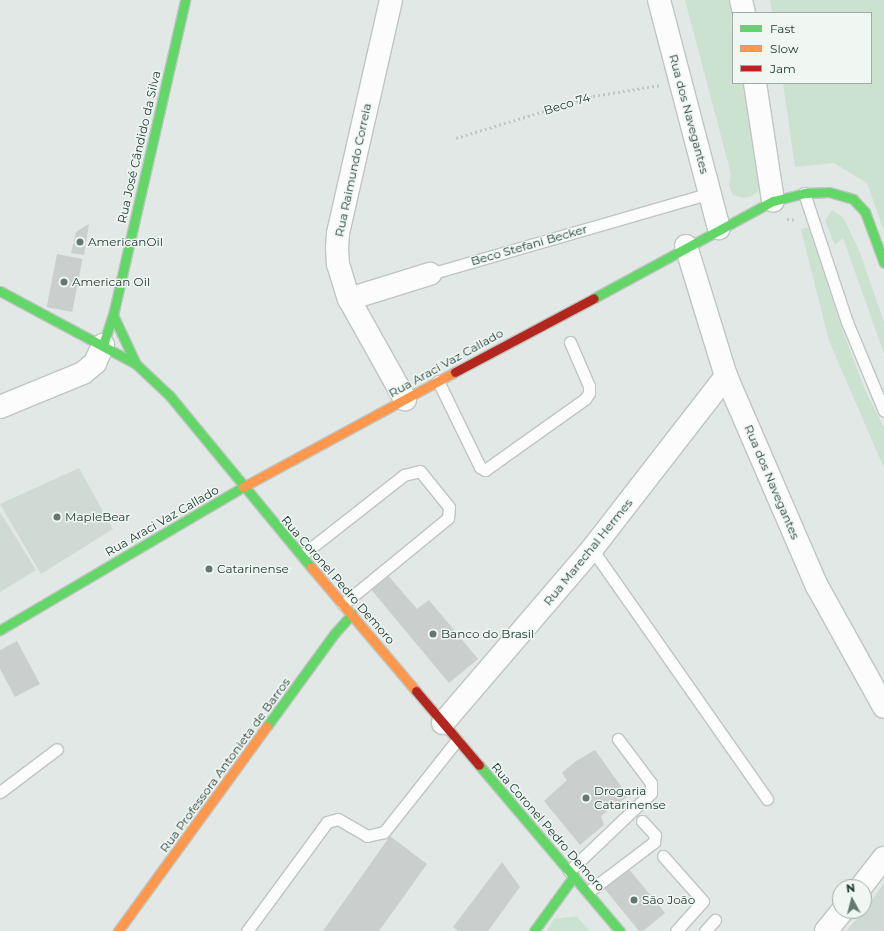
<!DOCTYPE html>
<html>
<head>
<meta charset="utf-8">
<style>
	body { margin:0 }
	#map { position:relative; width:884px; height:931px; overflow:hidden; background:#e2e8e5; font-family:Montserrat,sans-serif }
	div>[style] { position:absolute }
	[style*='--x'] { left:calc(var(--x)*1px); top:calc(var(--y)*1px); width:calc(var(--w)*1px); rotate:calc(var(--a)*1deg) }
	.built>* { inset:0; background:#d0dad5 }
	.green>* { inset:0; background:#cbe2d1 }
	.building>* { inset:0; background:#cacfcd; transform-origin:0 0 }
	.path>* { height:2.5px; margin-top:-1.25px; transform-origin:0; background:repeating-linear-gradient(90deg,#bfc8c5 0 2px,transparent 0 5px) }
	.roads { filter:drop-shadow(1px 0 #bfc5c2) drop-shadow(-1px 0 #bfc5c2) drop-shadow(0 1px #bfc5c2) drop-shadow(0 -1px #bfc5c2) }
	.lane>* { height:11px; margin:-5.5px; padding:0 5.5px; transform-origin:5.5px; border-radius:5.5px; background:#fbfcfb }
	.street>* { height:22px; margin:-11px; padding:0 11px; transform-origin:11px; border-radius:11px; background:#fbfcfb }
	.fast>* { height:9px; margin:-4.5px; padding:0 4.5px; transform-origin:4.5px; border-radius:4.5px; background:#63d668 }
	.slow>* { height:9px; margin:-4.5px; padding:0 4.5px; transform-origin:4.5px; border-radius:4.5px; background:#ff974d }
	.jam>* { height:9px; margin:-4.5px; padding:0 4.5px; transform-origin:4.5px; border-radius:4.5px; background:#b3261e }
	.dots>* { width:11px; height:11px; translate:-50% -50%; box-sizing:border-box; border:2px solid #f0f7f3; border-radius:50% }
	span { translate:-50% -50%; white-space:nowrap; text-align:center; line-height:1.15; -webkit-text-stroke:3px #f0f7f3; paint-order:stroke }
	.street-label { font-size:12px; color:#203b33 }
	.poi-label { font-size:12px; color:#203b33 }
	.left { translate:0 -50%; text-align:left }
	.legend { position:absolute; left:732px; top:12px; width:140px; height:72px; box-sizing:border-box; background:#f0f7f3; border:1px solid #9daca6; margin:0; padding:5px 7px; list-style:none; font-size:12px; color:#203b33 }
	.legend li { display:flex; align-items:center; gap:8px; height:20px }
	.legend b { width:20px; border:1px solid #9daca6 }
	.north { position:absolute; left:832px; top:879px; width:40px; height:40px; box-sizing:border-box; background:#f0f7f3; border:1px solid #9daca6; border-radius:50%; rotate:353deg; font-size:11px; font-weight:700; line-height:16px; text-align:center; color:#203b33 }
	.north::after { content:''; display:block; margin:auto; width:14px; height:18px; background:#647871; clip-path:polygon(50% 0,100% 100%,50% 72%,0 100%) }
</style>
</head>
<body>
<div id="map">
	<div class="built">
		<div style="clip-path:polygon(79px 468px,113px 529px,41px 574px,0 504px)"></div>
		<div style="clip-path:polygon(0 512px,36px 570px,0 592px)"></div>
		<div style="clip-path:polygon(884px 883px,884px 931px,846px 931px,864px 911px)"></div>
	</div>
	<div class="green">
		<div style="clip-path:polygon(685px 0,731px 0,733px 83px,744px 83px,761px 185px,758px 192px,751px 196px,743px 198px,733px 195px,729px 185px,731px 174px)"></div>
		<div style="clip-path:polygon(770px 0,884px 0,884px 231px,867px 183px,834px 163px,795px 167px,783px 83px,871px 83px,871px 13px,772px 13px)"></div>
		<div style="clip-path:polygon(832px 210px,843px 217px,859px 250px,884px 322px,884px 354px,843px 238px,835px 245px,825px 221px)"></div>
		<div style="clip-path:polygon(805px 228px,810px 229px,843px 332px,866px 392px,884px 427px,884px 468px,829px 341px,801px 230px)"></div>
		<div style="clip-path:polygon(576px 916px,590px 931px,547px 931px,554px 919px)"></div>
	</div>
	<div class="building">
		<div style="clip-path:polygon(89px 224px,84px 255px,71px 253px,76px 232px)"></div>
		<div style="left:57px;top:254px;width:26px;height:54px;rotate:11deg"></div>
		<div style="clip-path:polygon(386px 573px,417px 609px,429px 600px,478px 659px,449px 683px,369px 587px)"></div>
		<div style="clip-path:polygon(17px 641px,40px 684px,15px 697px,0 669px,0 650px)"></div>
		<div style="clip-path:polygon(595px 750px,628px 796px,601px 816px,604px 825px,580px 845px,544px 801px,567px 780px,562px 773px,576px 761px)"></div>
		<div style="clip-path:polygon(390px 836px,427px 864px,379px 931px,323px 931px)"></div>
		<div style="clip-path:polygon(502px 862px,520px 887px,488px 931px,458px 931px,453px 927px)"></div>
		<div style="clip-path:polygon(628px 868px,665px 913px,643px 931px,639px 931px,604px 888px)"></div>
	</div>
	<div class="path">
		<div style="--x:456;--y:138;--w:143;--a:-17"></div>
		<div style="--x:593;--y:96;--w:69;--a:-9.2"></div>
		<div style="--x:787;--y:219;--w:10;--a:6"></div>
	</div>
	<div class="roads">
		<div class="lane">
			<div style="--x:804;--y:193;--w:136;--a:71.6"></div>
			<div style="--x:847;--y:322;--w:96;--a:67.4"></div>
			<div style="--x:430;--y:274;--w:291;--a:-16.1"></div>
			<div style="--x:438;--y:381;--w:96;--a:64"></div>
			<div style="--x:480;--y:467;--w:6;--a:31"></div>
			<div style="--x:485;--y:470;--w:123;--a:-35.4"></div>
			<div style="--x:585;--y:399;--w:7;--a:-56"></div>
			<div style="--x:589;--y:393;--w:7;--a:-90"></div>
			<div style="--x:589;--y:386;--w:48;--a:-113.4"></div>
			<div style="--x:592;--y:549;--w:305;--a:55"></div>
			<div style="--x:302;--y:555;--w:130;--a:-38.1"></div>
			<div style="--x:404;--y:475;--w:16;--a:-14"></div>
			<div style="--x:420;--y:471;--w:46;--a:51.1"></div>
			<div style="--x:449;--y:507;--w:11;--a:95"></div>
			<div style="--x:448;--y:518;--w:136;--a:140.7"></div>
			<div style="--x:0;--y:792;--w:71;--a:-37"></div>
			<div style="--x:663;--y:856;--w:60;--a:48.4"></div>
			<div style="--x:703;--y:901;--w:40;--a:132"></div>
			<div style="--x:569;--y:871;--w:113;--a:-43.6"></div>
			<div style="--x:651;--y:793;--w:10;--a:-90"></div>
			<div style="--x:651;--y:783;--w:55;--a:-126.9"></div>
			<div style="--x:588;--y:892;--w:83;--a:-37.1"></div>
			<div style="--x:654;--y:842;--w:7;--a:-82"></div>
			<div style="--x:655;--y:835;--w:19;--a:-133"></div>
			<div style="--x:247;--y:931;--w:135;--a:-53.7"></div>
			<div style="--x:327;--y:822;--w:11;--a:-15"></div>
			<div style="--x:338;--y:819;--w:34;--a:30"></div>
			<div style="--x:367;--y:836;--w:17;--a:-13"></div>
			<div style="--x:384;--y:832;--w:117;--a:-51.6"></div>
			<div style="--x:705;--y:931;--w:15;--a:-48"></div>
		</div>
		<div class="street">
			<div style="--x:391;--y:0;--w:240;--a:102.8"></div>
			<div style="--x:338;--y:234;--w:13;--a:94"></div>
			<div style="--x:337;--y:247;--w:17;--a:87"></div>
			<div style="--x:338;--y:264;--w:37;--a:73"></div>
			<div style="--x:349;--y:299;--w:115;--a:60.8"></div>
			<div style="--x:659;--y:0;--w:236;--a:75.3"></div>
			<div style="--x:741;--y:0;--w:13;--a:77"></div>
			<div style="--x:755;--y:83;--w:119;--a:81.3"></div>
			<div style="--x:686;--y:246;--w:136;--a:72.9"></div>
			<div style="--x:726;--y:376;--w:229;--a:66.6"></div>
			<div style="--x:817;--y:586;--w:138;--a:61"></div>
			<div style="--x:349;--y:299;--w:85;--a:-17.2"></div>
			<div style="--x:0;--y:407;--w:90;--a:-22.3"></div>
			<div style="--x:83;--y:373;--w:16;--a:-40"></div>
			<div style="--x:95;--y:363;--w:20;--a:-66"></div>
			<div style="--x:443;--y:723;--w:229;--a:-49.4"></div>
			<div style="--x:592;--y:549;--w:219;--a:-52.2"></div>
			<div style="--x:861;--y:887;--w:37;--a:-52"></div>
			<div style="--x:826;--y:931;--w:26;--a:-51"></div>
		</div>
		<div class="fast">
			<div style="--x:0;--y:291;--w:154;--a:28.2"></div>
			<div style="--x:136;--y:364;--w:47;--a:43.3"></div>
			<div style="--x:170;--y:396;--w:222;--a:50.5"></div>
			<div style="--x:594;--y:298;--w:204;--a:-28.5"></div>
			<div style="--x:773;--y:201;--w:32;--a:-14"></div>
			<div style="--x:804;--y:193;--w:25;--a:-2"></div>
			<div style="--x:829;--y:192;--w:25;--a:16"></div>
			<div style="--x:853;--y:199;--w:18;--a:47"></div>
			<div style="--x:865;--y:212;--w:54;--a:69.6"></div>
			<div style="--x:113;--y:315;--w:54;--a:64.9"></div>
			<div style="--x:103;--y:345;--w:32;--a:-72"></div>
			<div style="--x:113;--y:315;--w:323;--a:-77.1"></div>
			<div style="--x:0;--y:630;--w:282;--a:-30.5"></div>
			<div style="--x:267;--y:726;--w:114;--a:-53.9"></div>
			<div style="--x:334;--y:634;--w:27;--a:-48"></div>
			<div style="--x:479;--y:765;--w:218;--a:49.7"></div>
			<div style="--x:534;--y:931;--w:68;--a:-54"></div>
		</div>
		<div class="slow">
			<div style="--x:243;--y:487;--w:241;--a:-28.5"></div>
			<div style="--x:311;--y:567;--w:162;--a:49.7"></div>
			<div style="--x:118;--y:931;--w:253;--a:-54"></div>
		</div>
		<div class="jam">
			<div style="--x:455;--y:372;--w:157;--a:-28"></div>
			<div style="--x:416;--y:691;--w:97;--a:49.6"></div>
		</div>
	</div>
	<div class="dots">
		<div style="left:80px;top:242px;background:#647871"></div>
		<div style="left:64px;top:282px;background:#647871"></div>
		<div style="left:57px;top:517px;background:#647871"></div>
		<div style="left:209px;top:569px;background:#647871"></div>
		<div style="left:433px;top:634px;background:#647871"></div>
		<div style="left:586px;top:798px;background:#647871"></div>
		<div style="left:634px;top:900px;background:#647871"></div>
	</div>
	<div class="street-label">
		<span style="left:567px;top:104px;rotate:-17deg">Beco 74</span>
		<span style="left:689px;top:114px;rotate:75deg">Rua dos Navegantes</span>
		<span style="left:139px;top:147px;rotate:-77deg">Rua José Cândido da Silva</span>
		<span style="left:353px;top:170px;rotate:-78deg">Rua Raimundo Correia</span>
		<span style="left:529px;top:245px;rotate:-16deg">Beco Stefani Becker</span>
		<span style="left:446px;top:363px;rotate:-29deg">Rua Araci Vaz Callado</span>
		<span style="left:772px;top:482px;rotate:67deg">Rua dos Navegantes</span>
		<span style="left:162px;top:521px;rotate:-30deg">Rua Araci Vaz Callado</span>
		<span style="left:588px;top:552px;rotate:-51deg">Rua Marechal Hermes</span>
		<span style="left:338px;top:580px;rotate:49deg">Rua Coronel Pedro Demoro</span>
		<span style="left:225px;top:765px;rotate:-54deg">Rua Professora Antonieta de Barros</span>
		<span style="left:548px;top:827px;rotate:49deg">Rua Coronel Pedro Demoro</span>
	</div>
	<div class="poi-label">
		<span class="left" style="left:88px;top:242px">AmericanOil</span>
		<span class="left" style="left:72px;top:282px">American Oil</span>
		<span class="left" style="left:65px;top:517px">MapleBear</span>
		<span class="left" style="left:217px;top:569px">Catarinense</span>
		<span class="left" style="left:441px;top:634px">Banco do Brasil</span>
		<span class="left" style="left:594px;top:798px">Drogaria<br>Catarinense</span>
		<span class="left" style="left:642px;top:900px">São João</span>
	</div>
	<ul class="legend">
	<li><b style="height:5px;background:#63d668"></b>Fast</li>
	<li><b style="height:5px;background:#ff974d"></b>Slow</li>
	<li><b style="height:5px;background:#b3261e"></b>Jam</li>
	</ul>
	<div class="north">N</div>
</div>
</body>
</html>
